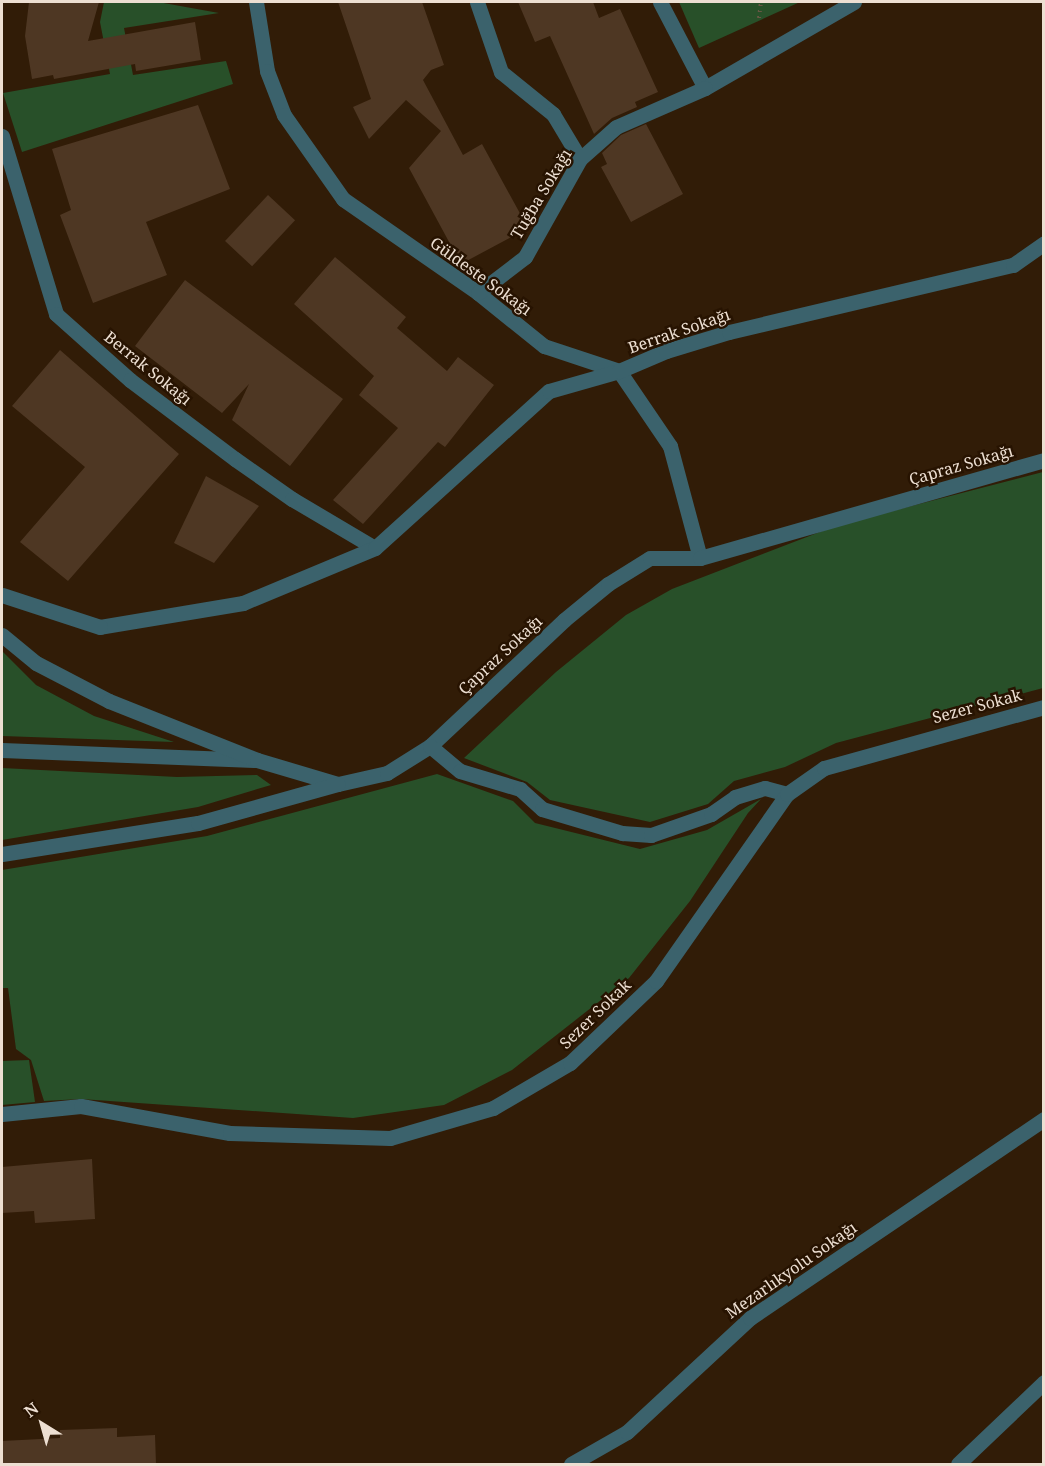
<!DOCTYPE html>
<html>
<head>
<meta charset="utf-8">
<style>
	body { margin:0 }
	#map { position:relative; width:1045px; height:1466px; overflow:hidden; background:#311c07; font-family:"Noto Serif",serif }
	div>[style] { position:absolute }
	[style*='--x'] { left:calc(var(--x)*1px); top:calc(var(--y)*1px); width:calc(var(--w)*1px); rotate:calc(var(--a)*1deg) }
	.green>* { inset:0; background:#285029 }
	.building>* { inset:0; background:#4e3723; transform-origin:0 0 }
	.path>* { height:4px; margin-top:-2px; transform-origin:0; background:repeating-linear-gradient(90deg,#6a5745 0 1.5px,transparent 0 6px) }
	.lane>* { height:15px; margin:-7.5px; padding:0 7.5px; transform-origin:7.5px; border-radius:7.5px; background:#3b626c }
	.street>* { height:15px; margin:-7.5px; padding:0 7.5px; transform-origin:7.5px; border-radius:7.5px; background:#3b626c }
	span { translate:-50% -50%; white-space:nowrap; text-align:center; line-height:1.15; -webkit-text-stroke:5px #271301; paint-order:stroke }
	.street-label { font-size:16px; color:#eddfd2 }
	.frame { position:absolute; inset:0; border:3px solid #eddfd2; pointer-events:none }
	.north { position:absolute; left:12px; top:1394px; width:60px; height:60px; -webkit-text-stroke:4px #271301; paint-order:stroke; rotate:323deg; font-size:16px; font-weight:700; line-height:24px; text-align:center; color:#eddfd2 }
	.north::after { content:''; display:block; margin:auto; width:21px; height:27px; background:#eddfd2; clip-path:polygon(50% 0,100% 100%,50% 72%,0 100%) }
</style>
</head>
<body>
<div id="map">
	<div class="green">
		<div style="clip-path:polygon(104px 2px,158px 2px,219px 13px,124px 28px,133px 75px,226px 61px,233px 84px,22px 152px,3px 93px,110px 74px,100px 22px)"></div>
		<div style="clip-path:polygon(679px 2px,800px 2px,699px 48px)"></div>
		<div style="clip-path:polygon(1043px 472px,1043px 688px,836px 743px,785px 767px,734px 781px,708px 804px,650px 822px,550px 800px,527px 782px,464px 758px,556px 672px,626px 615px,672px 589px,838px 525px)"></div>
		<div style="clip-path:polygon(2px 651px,36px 685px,94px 716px,174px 742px,2px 736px)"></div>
		<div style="clip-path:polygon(2px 768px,177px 777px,257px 775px,271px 785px,198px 807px,2px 840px)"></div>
		<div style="clip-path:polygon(437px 774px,513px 801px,535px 823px,640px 849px,707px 830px,761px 799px,748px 813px,690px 901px,629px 978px,512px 1070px,444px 1105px,353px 1118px,81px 1099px,44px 1101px,31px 1060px,16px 1049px,8px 988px,2px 988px,2px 870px,207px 836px)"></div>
		<div style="clip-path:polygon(29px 1060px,35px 1102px,2px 1105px,2px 1061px)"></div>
	</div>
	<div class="building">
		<div style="clip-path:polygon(29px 2px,99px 2px,88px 41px,195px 22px,201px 60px,136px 71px,135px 64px,54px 79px,53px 75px,32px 79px,25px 36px)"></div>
		<div style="clip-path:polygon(338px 2px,422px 2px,444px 65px,431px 70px,423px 80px,463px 155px,482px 144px,528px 228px,461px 264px,409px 168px,441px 131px,406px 100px,369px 139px,353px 107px,371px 99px)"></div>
		<div style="clip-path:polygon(518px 2px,593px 2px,599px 18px,620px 9px,658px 92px,635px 102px,637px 107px,612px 118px,594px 134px,550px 36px,535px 42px)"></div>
		<div style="clip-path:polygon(198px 105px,230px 189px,146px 222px,167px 275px,93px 303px,60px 215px,71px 210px,52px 149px)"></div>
		<div style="clip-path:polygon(646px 124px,683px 194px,631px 222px,601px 167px,607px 164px,602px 153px,621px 135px)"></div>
		<div style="left:268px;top:195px;width:37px;height:63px;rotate:43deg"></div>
		<div style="clip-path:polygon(335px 257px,406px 317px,397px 328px,447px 371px,458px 357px,494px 385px,445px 447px,438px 442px,363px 524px,333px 500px,398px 428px,359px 395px,374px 376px,294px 304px)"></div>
		<div style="clip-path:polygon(185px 280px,343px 399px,290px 466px,232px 420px,249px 384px,222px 413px,135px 346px)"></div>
		<div style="clip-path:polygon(60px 350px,179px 454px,68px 581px,20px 542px,85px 467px,12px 406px)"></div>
		<div style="clip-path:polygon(206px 476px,259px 506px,214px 563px,174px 543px)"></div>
		<div style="clip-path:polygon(92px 1159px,95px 1219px,35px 1223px,34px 1211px,2px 1213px,2px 1167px)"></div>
		<div style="clip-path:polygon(117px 1428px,117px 1437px,155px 1435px,156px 1464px,3px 1464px,2px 1441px,60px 1438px,60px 1430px)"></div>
	</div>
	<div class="path">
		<div style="--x:759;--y:18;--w:16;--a:-83"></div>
	</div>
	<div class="lane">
		<div style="--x:2;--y:750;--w:252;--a:2.3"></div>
	</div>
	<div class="street">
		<div style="--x:256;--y:2;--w:70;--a:80.9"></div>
		<div style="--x:267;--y:71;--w:47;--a:68.9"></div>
		<div style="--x:284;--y:115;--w:103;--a:54.9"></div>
		<div style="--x:343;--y:199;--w:165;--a:34.8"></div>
		<div style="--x:478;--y:293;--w:85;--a:38.8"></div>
		<div style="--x:544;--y:346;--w:79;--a:18.4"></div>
		<div style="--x:619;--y:371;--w:91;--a:55.8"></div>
		<div style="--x:670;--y:446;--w:116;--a:75"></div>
		<div style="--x:477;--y:2;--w:74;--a:71.1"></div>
		<div style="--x:501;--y:72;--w:67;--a:38.9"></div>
		<div style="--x:553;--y:114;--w:52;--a:59"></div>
		<div style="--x:660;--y:2;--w:97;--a:62.4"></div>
		<div style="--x:705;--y:88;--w:172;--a:-30"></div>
		<div style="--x:2;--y:136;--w:186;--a:73.1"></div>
		<div style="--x:56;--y:314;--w:99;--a:41.7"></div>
		<div style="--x:130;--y:380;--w:131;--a:37"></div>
		<div style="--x:235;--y:459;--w:70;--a:35.1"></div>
		<div style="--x:292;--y:499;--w:96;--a:30.6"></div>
		<div style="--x:375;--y:548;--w:143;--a:157.4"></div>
		<div style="--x:243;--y:603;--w:145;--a:170.5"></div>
		<div style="--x:100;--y:627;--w:103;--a:-161.9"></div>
		<div style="--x:478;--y:293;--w:59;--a:-37.5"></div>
		<div style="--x:525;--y:257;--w:112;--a:-60.7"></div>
		<div style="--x:580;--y:159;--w:48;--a:-41.6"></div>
		<div style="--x:616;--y:127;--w:97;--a:-23.7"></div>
		<div style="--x:375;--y:548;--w:234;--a:-42.1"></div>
		<div style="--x:549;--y:391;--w:73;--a:-15.9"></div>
		<div style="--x:619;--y:371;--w:51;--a:-23.1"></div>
		<div style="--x:666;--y:351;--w:66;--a:-16.8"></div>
		<div style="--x:729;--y:332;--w:292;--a:-13.3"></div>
		<div style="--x:1013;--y:265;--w:38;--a:-35"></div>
		<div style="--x:2;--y:635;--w:44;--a:39.5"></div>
		<div style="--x:36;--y:663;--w:82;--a:27.5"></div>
		<div style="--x:109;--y:701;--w:159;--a:21.7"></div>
		<div style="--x:257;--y:760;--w:84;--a:16.5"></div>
		<div style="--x:338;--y:784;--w:50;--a:-12.7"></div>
		<div style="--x:387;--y:773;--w:51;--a:-32.1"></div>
		<div style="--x:430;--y:746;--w:184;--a:-43.2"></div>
		<div style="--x:564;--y:620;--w:57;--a:-39.3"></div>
		<div style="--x:608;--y:584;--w:49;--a:-31.8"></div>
		<div style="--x:650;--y:558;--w:50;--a:0"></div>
		<div style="--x:700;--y:558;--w:358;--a:-15.9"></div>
		<div style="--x:430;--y:746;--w:39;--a:40"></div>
		<div style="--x:460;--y:771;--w:63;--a:16.7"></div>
		<div style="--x:520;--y:789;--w:30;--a:42"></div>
		<div style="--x:542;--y:809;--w:84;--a:16.7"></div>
		<div style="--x:622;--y:833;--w:29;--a:4"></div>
		<div style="--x:651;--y:835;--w:64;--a:-19.3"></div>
		<div style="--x:711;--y:814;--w:29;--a:-35"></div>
		<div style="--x:735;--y:797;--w:31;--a:-17"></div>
		<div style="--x:765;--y:788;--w:23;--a:15"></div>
		<div style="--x:2;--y:854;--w:198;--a:-9"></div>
		<div style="--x:198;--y:823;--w:145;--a:-15.6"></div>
		<div style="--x:2;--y:1114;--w:79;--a:-5.8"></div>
		<div style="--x:81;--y:1106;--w:151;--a:10.3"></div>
		<div style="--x:230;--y:1133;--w:160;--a:1.8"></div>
		<div style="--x:390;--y:1138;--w:107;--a:-16.2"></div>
		<div style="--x:493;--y:1108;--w:89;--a:-30.3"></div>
		<div style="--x:570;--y:1063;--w:119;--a:-43.6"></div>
		<div style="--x:656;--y:981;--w:228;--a:-55"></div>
		<div style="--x:787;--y:794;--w:45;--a:-35.1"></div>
		<div style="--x:824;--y:768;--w:228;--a:-15.5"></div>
		<div style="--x:571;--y:1464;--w:64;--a:-29.7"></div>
		<div style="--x:627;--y:1432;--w:168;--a:-42.8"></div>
		<div style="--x:750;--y:1318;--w:355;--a:-34.1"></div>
		<div style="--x:958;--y:1464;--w:119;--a:-43.6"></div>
	</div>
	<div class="street-label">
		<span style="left:541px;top:194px;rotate:-59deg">Tuğba Sokağı</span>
		<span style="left:481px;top:276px;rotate:36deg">Güldeste Sokağı</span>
		<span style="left:679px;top:331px;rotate:-19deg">Berrak Sokağı</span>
		<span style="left:148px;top:368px;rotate:39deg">Berrak Sokağı</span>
		<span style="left:961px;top:465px;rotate:-16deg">Çapraz Sokağı</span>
		<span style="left:500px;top:655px;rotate:-43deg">Çapraz Sokağı</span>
		<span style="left:977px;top:706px;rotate:-15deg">Sezer Sokak</span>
		<span style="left:595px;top:1014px;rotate:-44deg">Sezer Sokak</span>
		<span style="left:791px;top:1270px;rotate:-35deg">Mezarlıkyolu Sokağı</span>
	</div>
	<div class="frame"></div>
	<div class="north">N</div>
</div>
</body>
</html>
